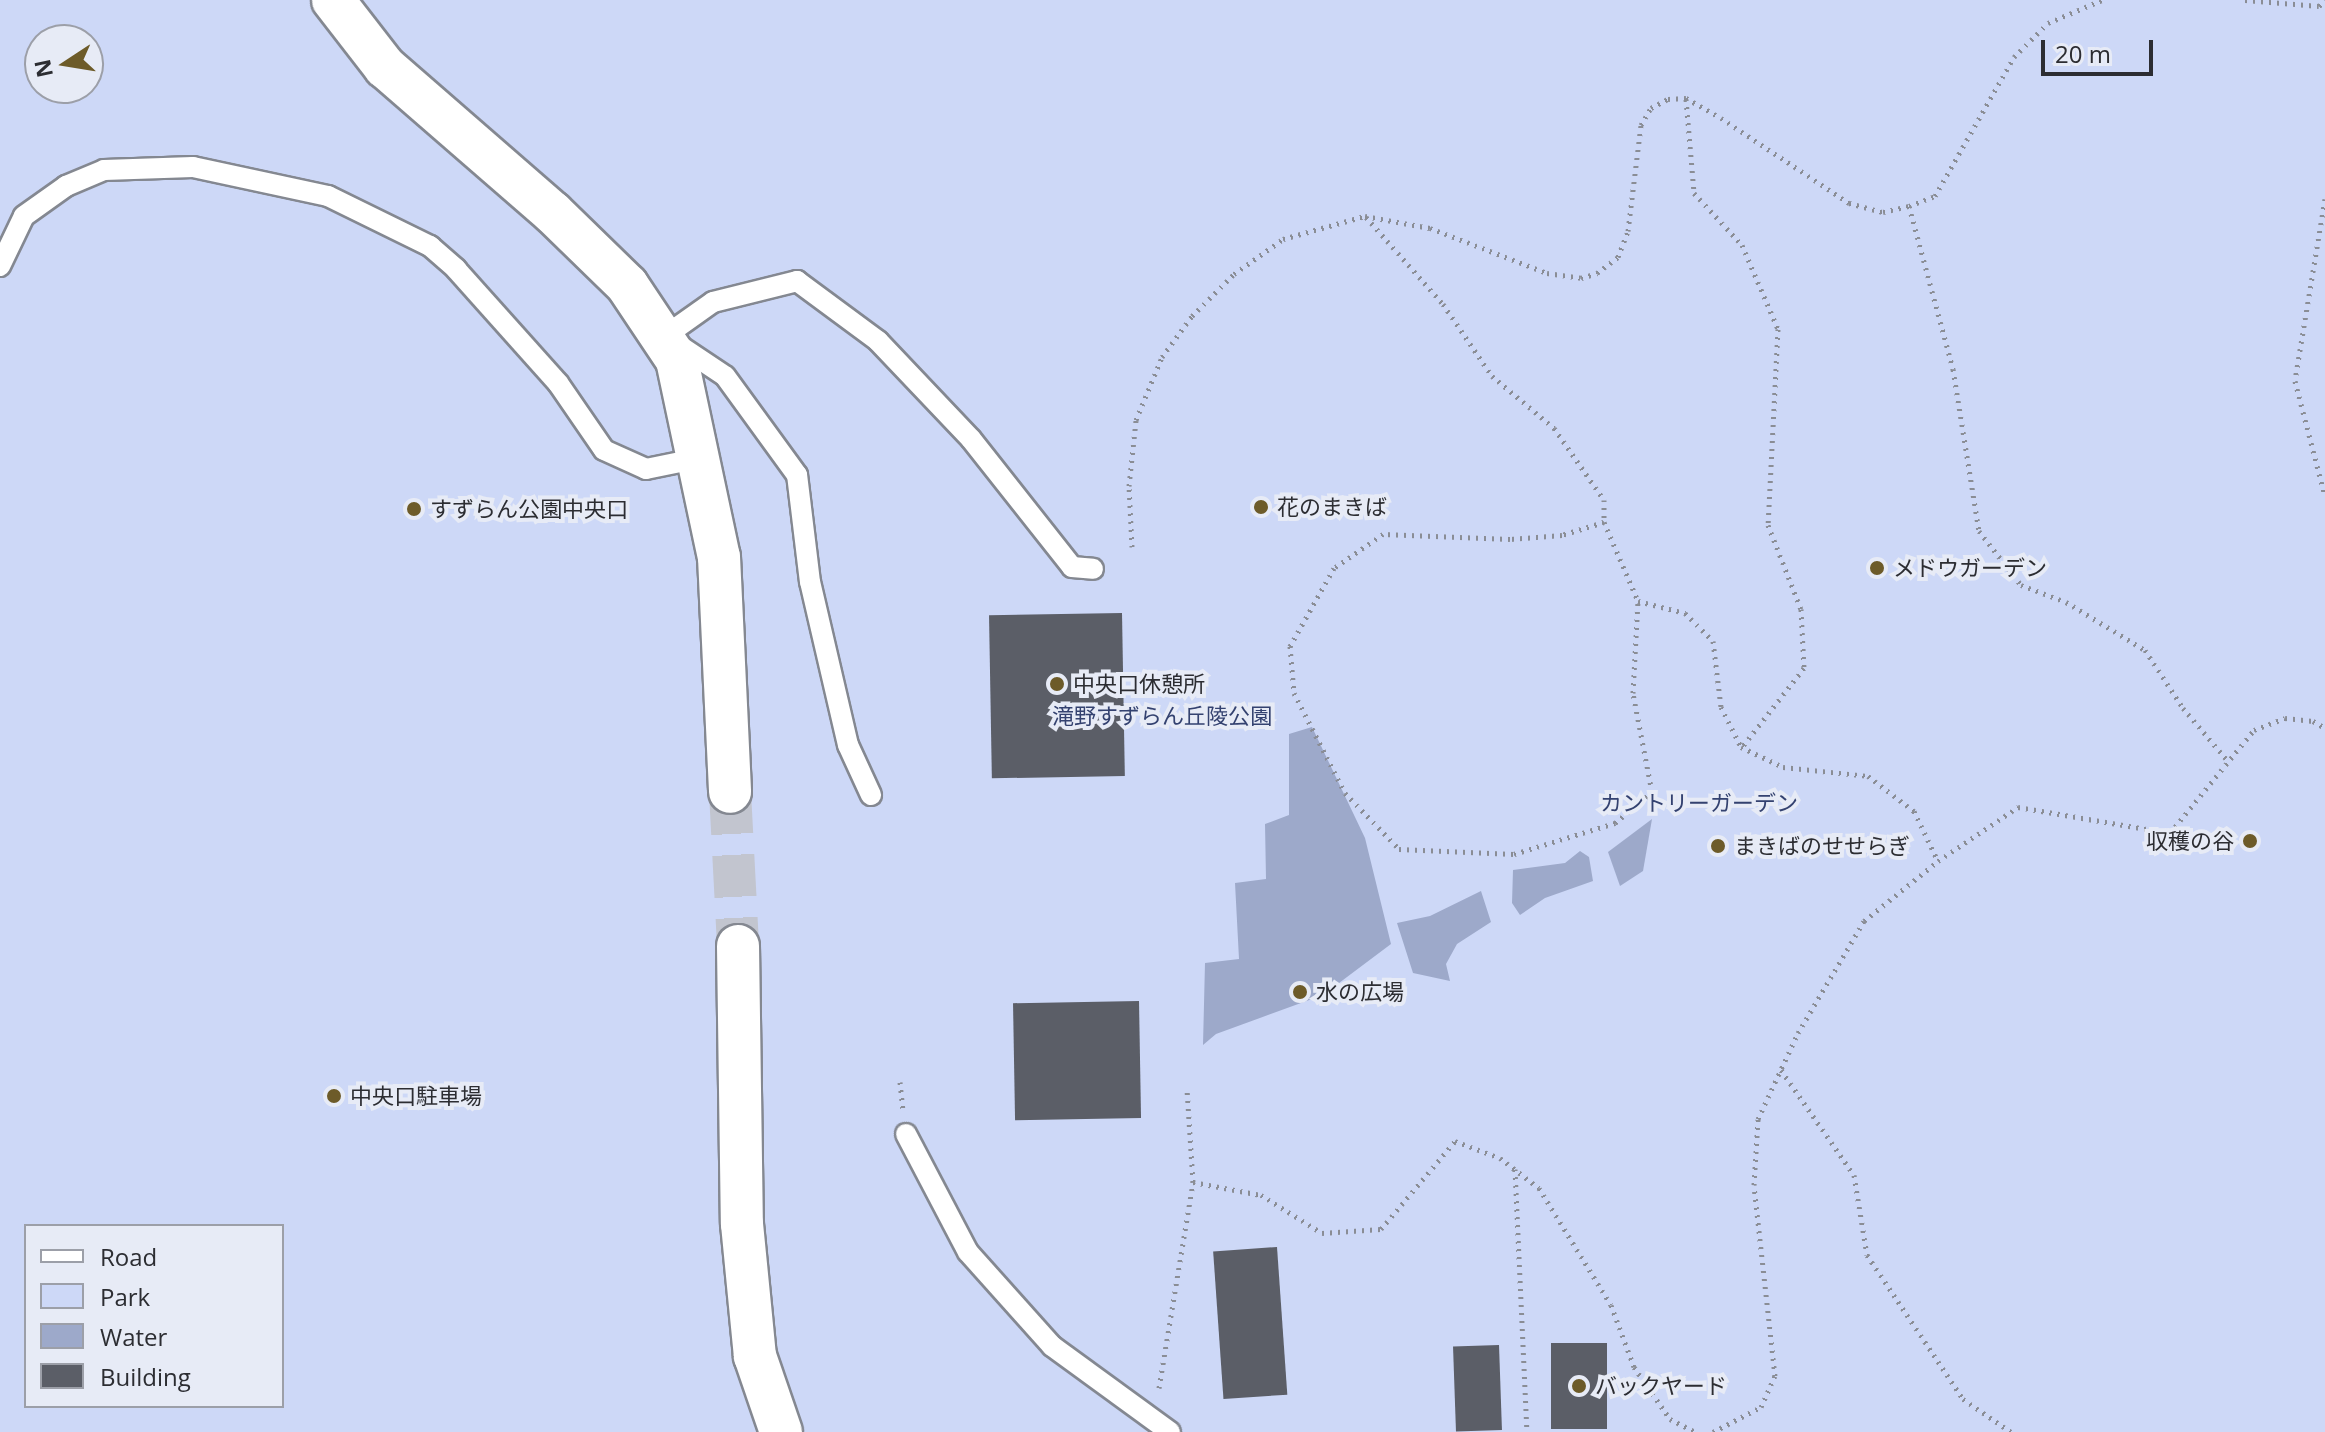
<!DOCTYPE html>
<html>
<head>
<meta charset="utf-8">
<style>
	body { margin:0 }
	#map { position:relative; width:2325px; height:1432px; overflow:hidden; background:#e7ebf6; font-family:"Open Sans","Noto Sans JP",sans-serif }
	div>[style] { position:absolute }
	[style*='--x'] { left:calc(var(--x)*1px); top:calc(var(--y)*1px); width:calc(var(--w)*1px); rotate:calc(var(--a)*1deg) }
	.green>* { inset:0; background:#cdd8f7 }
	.water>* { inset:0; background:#9da9ca }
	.building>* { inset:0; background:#5b5e67; transform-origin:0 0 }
	.street-tunnel>* { height:42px; margin-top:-21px; transform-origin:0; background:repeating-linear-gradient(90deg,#c2c5cf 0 42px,transparent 0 63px) }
	.path>* { height:5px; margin-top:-2.5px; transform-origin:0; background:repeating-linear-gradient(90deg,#8a8d95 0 2px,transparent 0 8px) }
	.roads { filter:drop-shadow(2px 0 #848891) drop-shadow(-2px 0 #848891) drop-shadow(0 2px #848891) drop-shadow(0 -2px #848891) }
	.lane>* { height:20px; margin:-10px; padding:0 10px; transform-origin:10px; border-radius:10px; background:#fff }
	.street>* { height:42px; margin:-21px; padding:0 21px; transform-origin:21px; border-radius:21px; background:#fff }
	.dots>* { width:22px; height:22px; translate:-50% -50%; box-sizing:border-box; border:4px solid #e7ebf6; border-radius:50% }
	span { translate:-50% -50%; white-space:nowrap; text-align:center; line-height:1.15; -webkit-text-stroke:8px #e7ebf6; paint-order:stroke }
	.poi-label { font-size:22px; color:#2c2d32 }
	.left { translate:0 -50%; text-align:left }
	.right { translate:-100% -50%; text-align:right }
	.park-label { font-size:22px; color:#344270 }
	.legend { position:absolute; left:24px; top:1224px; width:260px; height:184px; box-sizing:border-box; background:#e7ebf6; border:2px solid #9c9fa8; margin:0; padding:10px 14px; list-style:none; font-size:24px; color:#2c2d32 }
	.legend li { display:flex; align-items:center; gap:16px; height:40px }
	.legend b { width:40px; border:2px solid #9c9fa8 }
	.north { position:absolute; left:24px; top:24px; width:80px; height:80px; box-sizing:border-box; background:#e7ebf6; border:2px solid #9c9fa8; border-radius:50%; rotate:258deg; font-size:22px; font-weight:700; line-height:32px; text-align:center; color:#2c2d32 }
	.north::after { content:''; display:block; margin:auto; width:28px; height:36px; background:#6d5b29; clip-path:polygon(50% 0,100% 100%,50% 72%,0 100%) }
	.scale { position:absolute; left:2041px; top:40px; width:112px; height:36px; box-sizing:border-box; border:4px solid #2c2d32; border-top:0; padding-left:10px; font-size:24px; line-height:28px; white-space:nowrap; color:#2c2d32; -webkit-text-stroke:6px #e7ebf6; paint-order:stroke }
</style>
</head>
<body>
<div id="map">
	<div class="green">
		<div style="clip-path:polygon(evenodd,0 0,2325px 0,2325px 1432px,0 1432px,0 0,40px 40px,88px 40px,88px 88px,40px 88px,40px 40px,0 0,26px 1226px,282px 1226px,282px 1406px,26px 1406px,26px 1226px)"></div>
	</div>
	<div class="water">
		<div style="clip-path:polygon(1312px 727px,1365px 838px,1391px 944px,1323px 995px,1216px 1034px,1203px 1045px,1205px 963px,1239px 959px,1235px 883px,1266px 879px,1265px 824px,1289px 815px,1289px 734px)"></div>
		<div style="clip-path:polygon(1652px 819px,1643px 871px,1620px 886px,1608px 852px)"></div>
		<div style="clip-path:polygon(1580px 851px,1589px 857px,1593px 881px,1545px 898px,1520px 915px,1512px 903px,1513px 870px,1565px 863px)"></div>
		<div style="clip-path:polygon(1481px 891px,1491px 922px,1457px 944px,1446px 964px,1450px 981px,1413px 973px,1397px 923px,1430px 916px)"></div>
	</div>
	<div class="building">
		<div style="left:1122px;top:613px;width:163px;height:133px;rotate:89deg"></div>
		<div style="left:1139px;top:1001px;width:117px;height:126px;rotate:89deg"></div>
		<div style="left:1277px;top:1247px;width:148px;height:64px;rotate:86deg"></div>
		<div style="left:1551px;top:1343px;width:56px;height:86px"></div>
		<div style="left:1499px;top:1345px;width:85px;height:46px;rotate:88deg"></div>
	</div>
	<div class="street-tunnel">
		<div style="--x:730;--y:792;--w:154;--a:87"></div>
	</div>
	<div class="path">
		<div style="--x:2245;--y:0;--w:74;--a:4.6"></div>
		<div style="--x:2319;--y:6;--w:8;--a:-40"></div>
		<div style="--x:1686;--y:99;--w:94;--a:85.1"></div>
		<div style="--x:1694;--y:193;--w:71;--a:47.3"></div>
		<div style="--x:1742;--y:245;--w:91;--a:66.8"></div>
		<div style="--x:1778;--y:329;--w:196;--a:92.9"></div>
		<div style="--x:1768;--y:525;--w:90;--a:68.6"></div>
		<div style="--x:1801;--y:609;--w:59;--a:87.1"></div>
		<div style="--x:1804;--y:668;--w:100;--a:128.1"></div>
		<div style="--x:2325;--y:199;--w:184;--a:99.4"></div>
		<div style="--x:2295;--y:381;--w:119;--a:75.4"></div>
		<div style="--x:1909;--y:206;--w:169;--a:74.9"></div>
		<div style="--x:1953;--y:369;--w:164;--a:80.9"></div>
		<div style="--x:1979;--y:531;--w:68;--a:52.1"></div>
		<div style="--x:2021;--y:585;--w:48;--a:20.7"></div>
		<div style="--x:2066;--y:602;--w:92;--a:31.3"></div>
		<div style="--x:2145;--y:650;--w:69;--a:56.8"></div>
		<div style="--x:2183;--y:708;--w:70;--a:49.7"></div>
		<div style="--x:1366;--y:217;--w:116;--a:48.5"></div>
		<div style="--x:1443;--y:304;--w:87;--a:55.8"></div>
		<div style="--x:1492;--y:376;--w:81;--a:40"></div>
		<div style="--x:1554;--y:428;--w:88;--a:55.2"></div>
		<div style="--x:1604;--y:500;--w:22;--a:90"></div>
		<div style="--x:1604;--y:522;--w:86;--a:66.7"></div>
		<div style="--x:1638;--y:601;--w:49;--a:14.3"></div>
		<div style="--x:1685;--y:613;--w:40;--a:45"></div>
		<div style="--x:1713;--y:641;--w:66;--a:83.1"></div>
		<div style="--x:1721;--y:707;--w:45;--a:63.4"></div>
		<div style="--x:1741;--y:747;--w:47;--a:25.5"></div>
		<div style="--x:1783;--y:767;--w:85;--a:6"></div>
		<div style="--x:1868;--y:776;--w:58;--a:37.3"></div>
		<div style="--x:1914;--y:811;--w:55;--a:64.4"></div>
		<div style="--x:1604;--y:522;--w:44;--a:162.8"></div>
		<div style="--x:1562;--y:535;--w:52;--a:175.6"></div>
		<div style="--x:1510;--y:539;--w:127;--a:-177.7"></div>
		<div style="--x:1383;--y:534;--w:60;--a:145.2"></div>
		<div style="--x:1334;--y:568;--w:90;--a:119.4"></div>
		<div style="--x:1290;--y:646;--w:47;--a:85.1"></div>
		<div style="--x:1294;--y:693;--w:112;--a:63"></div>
		<div style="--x:1345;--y:793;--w:78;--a:46"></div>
		<div style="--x:1399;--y:849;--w:115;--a:2.5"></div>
		<div style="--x:1514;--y:854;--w:106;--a:-17.1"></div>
		<div style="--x:1615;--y:823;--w:48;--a:-40"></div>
		<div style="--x:1652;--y:792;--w:101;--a:-100.9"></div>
		<div style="--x:1633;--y:693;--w:92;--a:-86.9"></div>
		<div style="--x:1132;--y:547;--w:61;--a:-92.8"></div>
		<div style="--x:1129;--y:486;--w:66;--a:-83.9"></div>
		<div style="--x:1136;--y:420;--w:68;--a:-67.6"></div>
		<div style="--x:1162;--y:357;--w:51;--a:-53.8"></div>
		<div style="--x:1192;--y:316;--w:59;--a:-45"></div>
		<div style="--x:1234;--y:274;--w:60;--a:-35.5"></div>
		<div style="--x:1283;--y:239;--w:85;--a:-15.7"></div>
		<div style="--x:1365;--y:216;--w:66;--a:10.5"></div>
		<div style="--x:1430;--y:228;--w:125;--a:21"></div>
		<div style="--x:1547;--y:273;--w:34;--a:8"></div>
		<div style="--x:1581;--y:278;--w:17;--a:-17"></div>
		<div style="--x:1597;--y:273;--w:26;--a:-37"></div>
		<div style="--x:1618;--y:257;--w:28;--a:-69"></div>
		<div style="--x:1628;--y:231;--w:107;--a:-83"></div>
		<div style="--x:1641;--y:125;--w:20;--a:-60"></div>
		<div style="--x:1651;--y:108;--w:19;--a:-28"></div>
		<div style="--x:1668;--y:99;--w:18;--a:-3"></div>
		<div style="--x:1686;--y:98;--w:40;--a:29.7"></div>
		<div style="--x:1721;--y:118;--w:154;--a:33.6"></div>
		<div style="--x:1849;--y:203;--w:35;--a:15"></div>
		<div style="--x:1883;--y:212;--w:27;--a:-13"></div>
		<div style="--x:1909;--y:206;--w:28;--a:-21"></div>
		<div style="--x:1935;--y:196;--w:160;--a:-60.4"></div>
		<div style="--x:2014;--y:57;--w:48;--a:-45"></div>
		<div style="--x:2048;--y:23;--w:59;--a:-23.1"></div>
		<div style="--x:1781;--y:1070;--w:128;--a:55.2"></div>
		<div style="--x:1854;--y:1175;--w:81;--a:80.8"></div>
		<div style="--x:1867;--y:1255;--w:173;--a:56.3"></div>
		<div style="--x:1963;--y:1399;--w:58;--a:34.5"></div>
		<div style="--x:900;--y:1082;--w:27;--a:84"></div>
		<div style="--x:1515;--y:1169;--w:262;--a:87.4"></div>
		<div style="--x:1193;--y:1182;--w:69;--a:10.8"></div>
		<div style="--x:1261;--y:1195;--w:72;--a:31.9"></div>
		<div style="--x:1322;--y:1233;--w:59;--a:-3.9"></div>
		<div style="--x:1381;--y:1229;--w:115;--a:-49.9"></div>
		<div style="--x:1455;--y:1141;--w:48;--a:20.7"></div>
		<div style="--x:1500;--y:1158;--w:49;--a:37.6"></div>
		<div style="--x:1539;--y:1188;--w:137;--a:58.4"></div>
		<div style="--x:1611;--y:1305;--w:66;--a:69.6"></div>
		<div style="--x:1634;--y:1367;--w:63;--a:55.3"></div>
		<div style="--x:1670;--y:1419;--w:29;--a:27"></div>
		<div style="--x:1159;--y:1388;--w:209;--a:-80.6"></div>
		<div style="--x:1193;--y:1182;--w:94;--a:-93.7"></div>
		<div style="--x:1713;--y:1432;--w:54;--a:-27.5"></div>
		<div style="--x:1761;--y:1407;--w:34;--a:-66"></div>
		<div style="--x:1775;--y:1376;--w:192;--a:-96.3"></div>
		<div style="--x:1754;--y:1185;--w:66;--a:-86.5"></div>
		<div style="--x:1758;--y:1119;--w:95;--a:-65.1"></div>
		<div style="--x:1798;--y:1033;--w:130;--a:-59.5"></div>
		<div style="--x:1864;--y:921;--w:95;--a:-39"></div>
		<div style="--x:1938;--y:861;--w:97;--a:-34"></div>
		<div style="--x:2018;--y:807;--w:154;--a:9.7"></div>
		<div style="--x:2170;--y:833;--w:133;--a:-50.8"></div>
		<div style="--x:2254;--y:730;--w:33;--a:-21"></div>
		<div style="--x:2285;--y:718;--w:28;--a:6"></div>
		<div style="--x:2313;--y:721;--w:14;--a:30"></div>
	</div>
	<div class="roads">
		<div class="lane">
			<div style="--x:0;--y:266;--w:55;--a:-64.4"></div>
			<div style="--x:24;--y:216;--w:52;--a:-35.5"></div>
			<div style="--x:66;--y:186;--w:41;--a:-22.8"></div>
			<div style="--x:104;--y:170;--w:89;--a:-1.9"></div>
			<div style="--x:193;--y:167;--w:138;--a:12.1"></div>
			<div style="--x:328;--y:196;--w:114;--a:26.1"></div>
			<div style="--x:430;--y:246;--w:35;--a:41"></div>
			<div style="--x:456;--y:269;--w:153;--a:48.2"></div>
			<div style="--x:558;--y:383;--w:81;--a:55.5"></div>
			<div style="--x:604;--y:450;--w:46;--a:24.3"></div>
			<div style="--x:646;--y:469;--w:55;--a:-11.5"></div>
			<div style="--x:871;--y:795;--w:55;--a:-114.7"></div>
			<div style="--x:848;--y:745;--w:167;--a:-103.1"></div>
			<div style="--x:810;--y:582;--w:108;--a:-96.9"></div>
			<div style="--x:797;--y:475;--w:122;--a:-126"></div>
			<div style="--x:725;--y:376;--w:72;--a:-146.3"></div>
			<div style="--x:665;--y:336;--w:59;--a:-35.3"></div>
			<div style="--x:713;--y:302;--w:87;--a:-14"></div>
			<div style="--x:797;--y:281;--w:101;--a:36.5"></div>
			<div style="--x:878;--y:341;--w:135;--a:46.5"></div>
			<div style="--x:971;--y:439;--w:163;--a:51.7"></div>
			<div style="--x:1072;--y:567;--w:21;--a:5"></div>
			<div style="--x:906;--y:1134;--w:133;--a:62.3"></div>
			<div style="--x:968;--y:1252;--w:126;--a:48.2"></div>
			<div style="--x:1052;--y:1346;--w:146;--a:36.1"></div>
		</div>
		<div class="street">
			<div style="--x:333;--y:0;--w:85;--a:52.2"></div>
			<div style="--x:385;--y:67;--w:221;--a:41"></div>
			<div style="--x:552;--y:212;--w:105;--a:44.2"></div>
			<div style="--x:627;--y:285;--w:90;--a:56.3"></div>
			<div style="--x:677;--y:360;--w:201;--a:78"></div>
			<div style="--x:719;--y:557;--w:235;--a:87.3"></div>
			<div style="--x:738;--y:946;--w:278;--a:89.2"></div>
			<div style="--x:742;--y:1224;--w:133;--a:84.4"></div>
			<div style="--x:755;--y:1356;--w:80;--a:71.1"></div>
		</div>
	</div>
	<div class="dots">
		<div style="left:1261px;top:507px;background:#6d5b29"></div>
		<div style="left:414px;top:509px;background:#6d5b29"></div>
		<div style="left:1877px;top:568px;background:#6d5b29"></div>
		<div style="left:1057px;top:684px;background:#6d5b29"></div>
		<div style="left:2250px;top:841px;background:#6d5b29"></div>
		<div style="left:1718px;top:846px;background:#6d5b29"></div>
		<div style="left:1300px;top:992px;background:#6d5b29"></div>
		<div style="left:334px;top:1096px;background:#6d5b29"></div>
		<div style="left:1579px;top:1386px;background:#6d5b29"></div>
	</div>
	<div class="poi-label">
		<span class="left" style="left:1277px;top:507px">花のまきば</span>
		<span class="left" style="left:430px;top:509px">すずらん公園中央口</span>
		<span class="left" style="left:1893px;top:568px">メドウガーデン</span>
		<span class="left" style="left:1073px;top:684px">中央口休憩所</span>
		<span class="right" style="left:2234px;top:841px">収穫の谷</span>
		<span class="left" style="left:1734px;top:846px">まきばのせせらぎ</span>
		<span class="left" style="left:1316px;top:992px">水の広場</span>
		<span class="left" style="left:350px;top:1096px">中央口駐車場</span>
		<span class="left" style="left:1595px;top:1386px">バックヤード</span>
	</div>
	<div class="park-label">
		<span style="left:1162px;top:716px">滝野すずらん丘陵公園</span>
		<span style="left:1699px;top:803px">カントリーガーデン</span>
	</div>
	<ul class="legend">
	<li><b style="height:10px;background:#fff"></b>Road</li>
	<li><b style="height:22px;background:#cdd8f7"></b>Park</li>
	<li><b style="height:22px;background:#9da9ca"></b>Water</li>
	<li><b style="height:22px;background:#5b5e67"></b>Building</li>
	</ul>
	<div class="north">N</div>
	<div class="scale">20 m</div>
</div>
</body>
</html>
